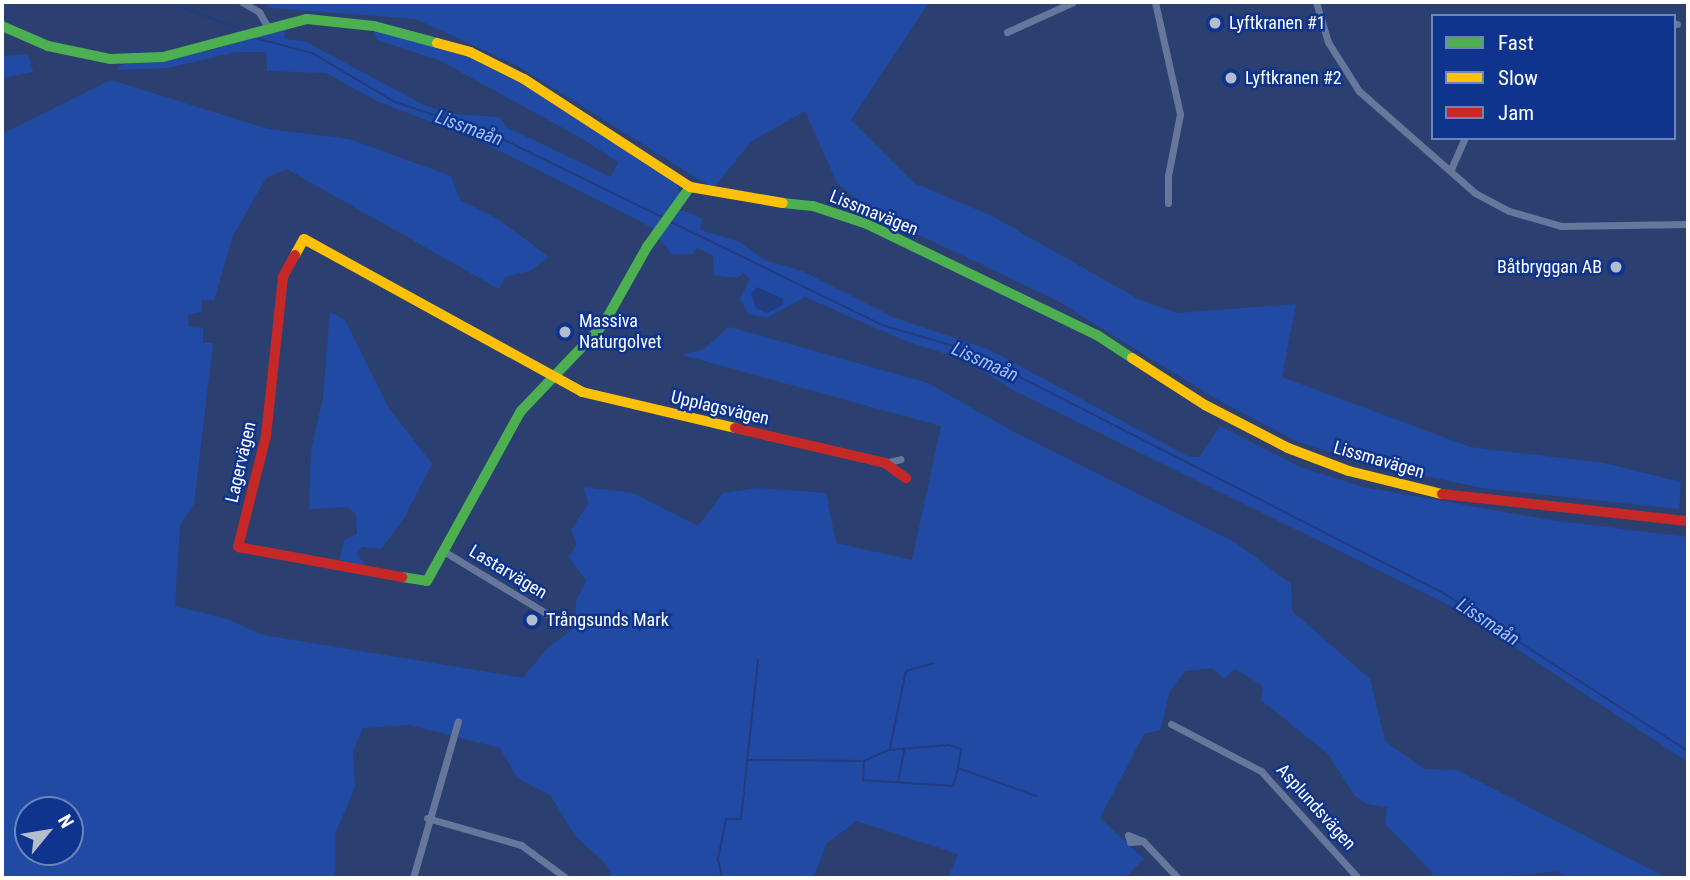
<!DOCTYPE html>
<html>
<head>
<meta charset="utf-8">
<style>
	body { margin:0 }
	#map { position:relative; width:1690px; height:880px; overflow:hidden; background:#2b4070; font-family:"Roboto Condensed",sans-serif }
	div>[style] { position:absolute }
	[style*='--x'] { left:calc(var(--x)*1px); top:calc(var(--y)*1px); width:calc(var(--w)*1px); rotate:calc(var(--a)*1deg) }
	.green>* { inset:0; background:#214aa4 }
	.water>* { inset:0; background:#213c7f }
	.stream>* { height:2px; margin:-1px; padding:0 1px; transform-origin:1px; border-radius:1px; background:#213c7f }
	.street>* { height:7px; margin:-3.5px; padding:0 3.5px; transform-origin:3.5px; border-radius:3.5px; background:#67779c }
	.fast>* { height:10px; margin:-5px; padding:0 5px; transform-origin:5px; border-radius:5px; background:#4caf50 }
	.slow>* { height:10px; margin:-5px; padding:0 5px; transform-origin:5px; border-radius:5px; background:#ffc107 }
	.jam>* { height:10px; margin:-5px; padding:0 5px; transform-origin:5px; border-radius:5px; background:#c62828 }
	.dots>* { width:19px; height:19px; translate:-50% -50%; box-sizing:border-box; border:4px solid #0e348d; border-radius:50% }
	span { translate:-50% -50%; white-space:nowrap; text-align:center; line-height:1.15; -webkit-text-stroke:5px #0e348d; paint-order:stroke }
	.poi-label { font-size:18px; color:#fff }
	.left { translate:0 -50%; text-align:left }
	.right { translate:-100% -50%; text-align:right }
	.street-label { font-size:18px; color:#fff }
	.water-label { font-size:19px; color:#a0bdfb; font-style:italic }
	.frame { position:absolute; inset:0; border:4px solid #fff; pointer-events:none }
	.legend { position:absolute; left:1431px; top:14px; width:245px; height:126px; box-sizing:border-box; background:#0e348d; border:2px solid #6e85bb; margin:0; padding:9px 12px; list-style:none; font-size:21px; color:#fff }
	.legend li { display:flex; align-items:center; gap:14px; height:35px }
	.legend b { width:35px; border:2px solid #6e85bb }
	.north { position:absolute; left:14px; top:796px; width:70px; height:70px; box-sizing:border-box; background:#0e348d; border:2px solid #6e85bb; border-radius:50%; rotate:60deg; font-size:19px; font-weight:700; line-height:28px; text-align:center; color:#fff }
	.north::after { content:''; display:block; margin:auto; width:24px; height:32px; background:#b5bccd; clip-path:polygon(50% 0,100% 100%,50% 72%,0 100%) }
</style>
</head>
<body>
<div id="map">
	<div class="green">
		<div style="clip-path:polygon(262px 2px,929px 2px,851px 120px,914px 183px,992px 216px,1138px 299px,1177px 313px,1296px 304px,1282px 377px,1470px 447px,1604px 463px,1681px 482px,1679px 509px,1482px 488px,1354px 460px,1294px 440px,1213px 397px,1056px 300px,875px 214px,837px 183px,805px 111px,752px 141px,713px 188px,518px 66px,416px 19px,272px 8px)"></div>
		<div style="clip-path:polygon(286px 26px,284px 39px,304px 41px,424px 105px,451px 114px,499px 117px,508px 128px,611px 177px,618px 162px,581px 138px,439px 60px,377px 40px,374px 29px,472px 58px,514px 78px,676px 183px,680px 194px,655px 229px,476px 139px,377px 101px,326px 73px,267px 71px,266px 52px,236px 52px,168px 68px,116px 70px,121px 65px,209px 51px)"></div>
		<div style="clip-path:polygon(28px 54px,33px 72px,2px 78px,2px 56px)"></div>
		<div style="clip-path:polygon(evenodd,111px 80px,268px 129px,349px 139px,451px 176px,460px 200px,498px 219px,549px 257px,529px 271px,505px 277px,499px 289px,287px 169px,266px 178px,233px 236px,214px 300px,202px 300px,202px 312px,188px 315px,189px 327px,203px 328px,203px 343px,213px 343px,194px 504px,180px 525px,175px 606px,227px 619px,263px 635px,523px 678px,548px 647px,576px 627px,576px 601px,586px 581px,569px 557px,577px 544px,571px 530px,588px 504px,584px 487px,633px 493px,698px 526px,723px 493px,758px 488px,826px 493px,836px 543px,912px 560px,941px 426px,682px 355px,704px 349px,729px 327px,928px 383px,1014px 432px,1236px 543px,1291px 584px,1292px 611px,1370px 679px,1385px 741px,1424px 769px,1457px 770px,1667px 878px,1566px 878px,1557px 871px,1490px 878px,1430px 878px,1433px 873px,1385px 824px,1387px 807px,1367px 804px,1355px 796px,1328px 754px,1261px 700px,1263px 686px,1235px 669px,1224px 679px,1213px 668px,1185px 671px,1170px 691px,1160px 730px,1144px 734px,1100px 818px,1144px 859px,1124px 878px,948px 878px,958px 854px,857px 821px,827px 843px,813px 878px,614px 878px,603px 861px,576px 837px,550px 795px,517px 778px,500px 748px,410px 725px,363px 728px,353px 751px,355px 787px,335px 834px,335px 878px,2px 878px,2px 134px,111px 80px,28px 810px,70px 810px,70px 852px,28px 852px,28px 810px)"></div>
		<div style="clip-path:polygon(678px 209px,702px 218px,700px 230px,740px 242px,764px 260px,802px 271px,895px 318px,990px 350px,1189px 457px,1199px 457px,1220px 426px,1300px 467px,1363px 487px,1544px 519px,1688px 537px,1688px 762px,1455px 608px,1015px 391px,965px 360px,906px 341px,805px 297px,767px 318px,748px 314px,740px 299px,750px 279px,744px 273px,736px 278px,714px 275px,713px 255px,697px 248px,692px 254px,672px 254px,658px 237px)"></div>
		<div style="clip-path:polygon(330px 312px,345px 320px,388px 407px,432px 464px,404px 518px,381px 549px,362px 547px,356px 554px,365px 563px,362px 567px,340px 560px,344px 540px,357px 534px,356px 514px,347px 507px,309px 509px,311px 450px,323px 398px)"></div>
	</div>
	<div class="water">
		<div style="clip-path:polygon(757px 287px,783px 299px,782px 305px,767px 313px,756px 308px,751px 294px)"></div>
	</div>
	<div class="stream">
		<div style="--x:168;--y:2;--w:77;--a:20.6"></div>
		<div style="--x:251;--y:37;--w:63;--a:14.7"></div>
		<div style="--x:312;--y:53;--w:96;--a:30.6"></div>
		<div style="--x:395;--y:102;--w:104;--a:18.4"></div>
		<div style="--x:494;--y:135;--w:189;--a:26"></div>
		<div style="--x:669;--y:221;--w:237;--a:26"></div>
		<div style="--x:882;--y:325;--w:89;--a:16.4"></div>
		<div style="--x:967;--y:350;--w:537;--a:27.04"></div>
		<div style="--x:1445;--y:594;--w:289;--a:32.9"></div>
		<div style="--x:890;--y:748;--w:79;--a:-78.3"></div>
		<div style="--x:906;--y:671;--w:29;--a:-16"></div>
		<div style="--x:749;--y:760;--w:115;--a:0.5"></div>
		<div style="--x:864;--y:761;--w:27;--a:-24"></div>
		<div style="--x:889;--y:750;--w:60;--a:-4.8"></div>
		<div style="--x:949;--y:745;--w:13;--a:18"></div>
		<div style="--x:961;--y:749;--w:19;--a:99"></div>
		<div style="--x:864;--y:762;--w:18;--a:93"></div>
		<div style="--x:863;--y:780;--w:90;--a:3.8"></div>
		<div style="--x:953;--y:786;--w:19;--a:-74"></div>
		<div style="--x:958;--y:768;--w:83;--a:19.7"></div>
		<div style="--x:898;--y:782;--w:33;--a:-79"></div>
		<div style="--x:722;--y:878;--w:19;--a:-102"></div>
		<div style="--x:718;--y:859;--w:41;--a:-78.7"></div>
		<div style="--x:726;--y:819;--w:15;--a:0"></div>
		<div style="--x:741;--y:819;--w:160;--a:-83.9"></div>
	</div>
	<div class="street">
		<div style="--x:242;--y:2;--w:20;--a:30"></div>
		<div style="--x:259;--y:12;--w:16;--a:60"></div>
		<div style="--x:1155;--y:2;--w:115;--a:77.4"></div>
		<div style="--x:1180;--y:114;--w:63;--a:101"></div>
		<div style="--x:1168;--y:176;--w:27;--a:90"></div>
		<div style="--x:1316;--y:2;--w:42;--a:73.3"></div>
		<div style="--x:1328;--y:42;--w:58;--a:57.7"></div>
		<div style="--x:1359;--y:91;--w:154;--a:41.3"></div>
		<div style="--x:1475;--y:193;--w:38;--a:28"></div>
		<div style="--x:1509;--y:211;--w:54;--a:16.1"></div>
		<div style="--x:1561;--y:226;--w:127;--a:-0.9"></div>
		<div style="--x:1674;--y:24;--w:3;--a:0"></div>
		<div style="--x:1007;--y:32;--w:72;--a:-24.4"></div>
		<div style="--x:1451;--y:169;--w:34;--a:-66"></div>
		<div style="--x:885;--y:463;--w:16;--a:-14"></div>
		<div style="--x:445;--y:552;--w:127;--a:31.2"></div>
		<div style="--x:1171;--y:724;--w:102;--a:27.6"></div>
		<div style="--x:1261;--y:771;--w:144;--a:47.8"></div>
		<div style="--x:427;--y:818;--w:98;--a:16"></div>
		<div style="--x:521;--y:845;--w:56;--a:36.3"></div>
		<div style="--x:1143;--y:841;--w:13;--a:176"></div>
		<div style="--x:1130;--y:842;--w:7;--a:-106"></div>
		<div style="--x:1128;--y:835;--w:16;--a:22"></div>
		<div style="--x:1143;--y:841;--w:51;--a:46.6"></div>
		<div style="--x:413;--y:878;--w:163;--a:-74"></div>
	</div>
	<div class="fast">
		<div style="--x:2;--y:26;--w:50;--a:23.5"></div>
		<div style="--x:48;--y:46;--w:63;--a:11.8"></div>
		<div style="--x:110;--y:59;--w:53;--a:-2.2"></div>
		<div style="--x:163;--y:57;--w:149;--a:-14.8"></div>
		<div style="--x:307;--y:19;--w:67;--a:6"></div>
		<div style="--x:374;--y:26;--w:65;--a:15.1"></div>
		<div style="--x:783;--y:203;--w:30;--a:6"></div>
		<div style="--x:813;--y:206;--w:57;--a:18.4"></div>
		<div style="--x:867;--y:224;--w:255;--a:25.8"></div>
		<div style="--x:1097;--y:335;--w:42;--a:33.3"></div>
		<div style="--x:402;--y:577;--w:25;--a:9"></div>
		<div style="--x:427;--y:581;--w:194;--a:-61.1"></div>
		<div style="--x:521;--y:411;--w:119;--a:-46.4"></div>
		<div style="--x:603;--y:325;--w:90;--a:-60.6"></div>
		<div style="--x:647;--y:247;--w:74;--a:-54.4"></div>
	</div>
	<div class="slow">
		<div style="--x:437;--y:43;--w:34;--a:15"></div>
		<div style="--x:470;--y:52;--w:60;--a:26.6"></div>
		<div style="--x:524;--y:79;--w:198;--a:33"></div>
		<div style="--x:690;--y:187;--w:94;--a:9.8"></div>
		<div style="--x:295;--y:255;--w:18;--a:-61"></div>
		<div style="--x:304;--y:239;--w:317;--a:28.8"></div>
		<div style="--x:582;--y:392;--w:157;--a:13.2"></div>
		<div style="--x:1132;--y:358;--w:87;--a:32.8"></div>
		<div style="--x:1205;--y:405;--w:93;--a:27.4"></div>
		<div style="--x:1288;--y:448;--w:65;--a:20.7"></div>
		<div style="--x:1349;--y:471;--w:96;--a:13.9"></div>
	</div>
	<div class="jam">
		<div style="--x:295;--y:255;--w:25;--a:119"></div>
		<div style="--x:283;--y:277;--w:160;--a:96.1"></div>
		<div style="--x:266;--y:436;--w:114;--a:104.2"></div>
		<div style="--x:238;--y:547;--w:167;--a:10.4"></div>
		<div style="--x:735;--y:428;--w:154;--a:13.1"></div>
		<div style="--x:885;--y:463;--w:26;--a:36"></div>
		<div style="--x:1442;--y:494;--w:247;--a:6.3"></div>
	</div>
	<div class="dots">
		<div style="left:1215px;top:23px;background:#b5bccd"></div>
		<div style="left:1231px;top:78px;background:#b5bccd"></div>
		<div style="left:1616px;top:267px;background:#b5bccd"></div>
		<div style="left:565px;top:332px;background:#b5bccd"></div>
		<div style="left:532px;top:620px;background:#b5bccd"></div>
	</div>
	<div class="poi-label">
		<span class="left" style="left:1229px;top:23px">Lyftkranen #1</span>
		<span class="left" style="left:1245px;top:78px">Lyftkranen #2</span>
		<span class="right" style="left:1602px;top:267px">Båtbryggan AB</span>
		<span class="left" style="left:579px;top:332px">Massiva<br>Naturgolvet</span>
		<span class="left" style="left:546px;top:620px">Trångsunds Mark</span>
	</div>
	<div class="street-label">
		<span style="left:874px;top:213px;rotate:22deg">Lissmavägen</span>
		<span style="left:720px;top:408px;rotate:13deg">Upplagsvägen</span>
		<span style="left:1379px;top:460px;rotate:16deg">Lissmavägen</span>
		<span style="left:241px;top:462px;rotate:-77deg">Lagervägen</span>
		<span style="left:508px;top:572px;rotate:31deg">Lastarvägen</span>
		<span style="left:1316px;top:807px;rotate:48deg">Asplundsvägen</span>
	</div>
	<div class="water-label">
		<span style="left:469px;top:128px;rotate:20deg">Lissmaån</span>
		<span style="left:985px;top:362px;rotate:24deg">Lissmaån</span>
		<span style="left:1488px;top:622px;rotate:33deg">Lissmaån</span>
	</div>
	<div class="frame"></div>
	<ul class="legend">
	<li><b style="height:9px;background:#4caf50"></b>Fast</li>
	<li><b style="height:9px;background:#ffc107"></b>Slow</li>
	<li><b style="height:9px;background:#c62828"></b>Jam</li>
	</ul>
	<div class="north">N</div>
</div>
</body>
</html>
